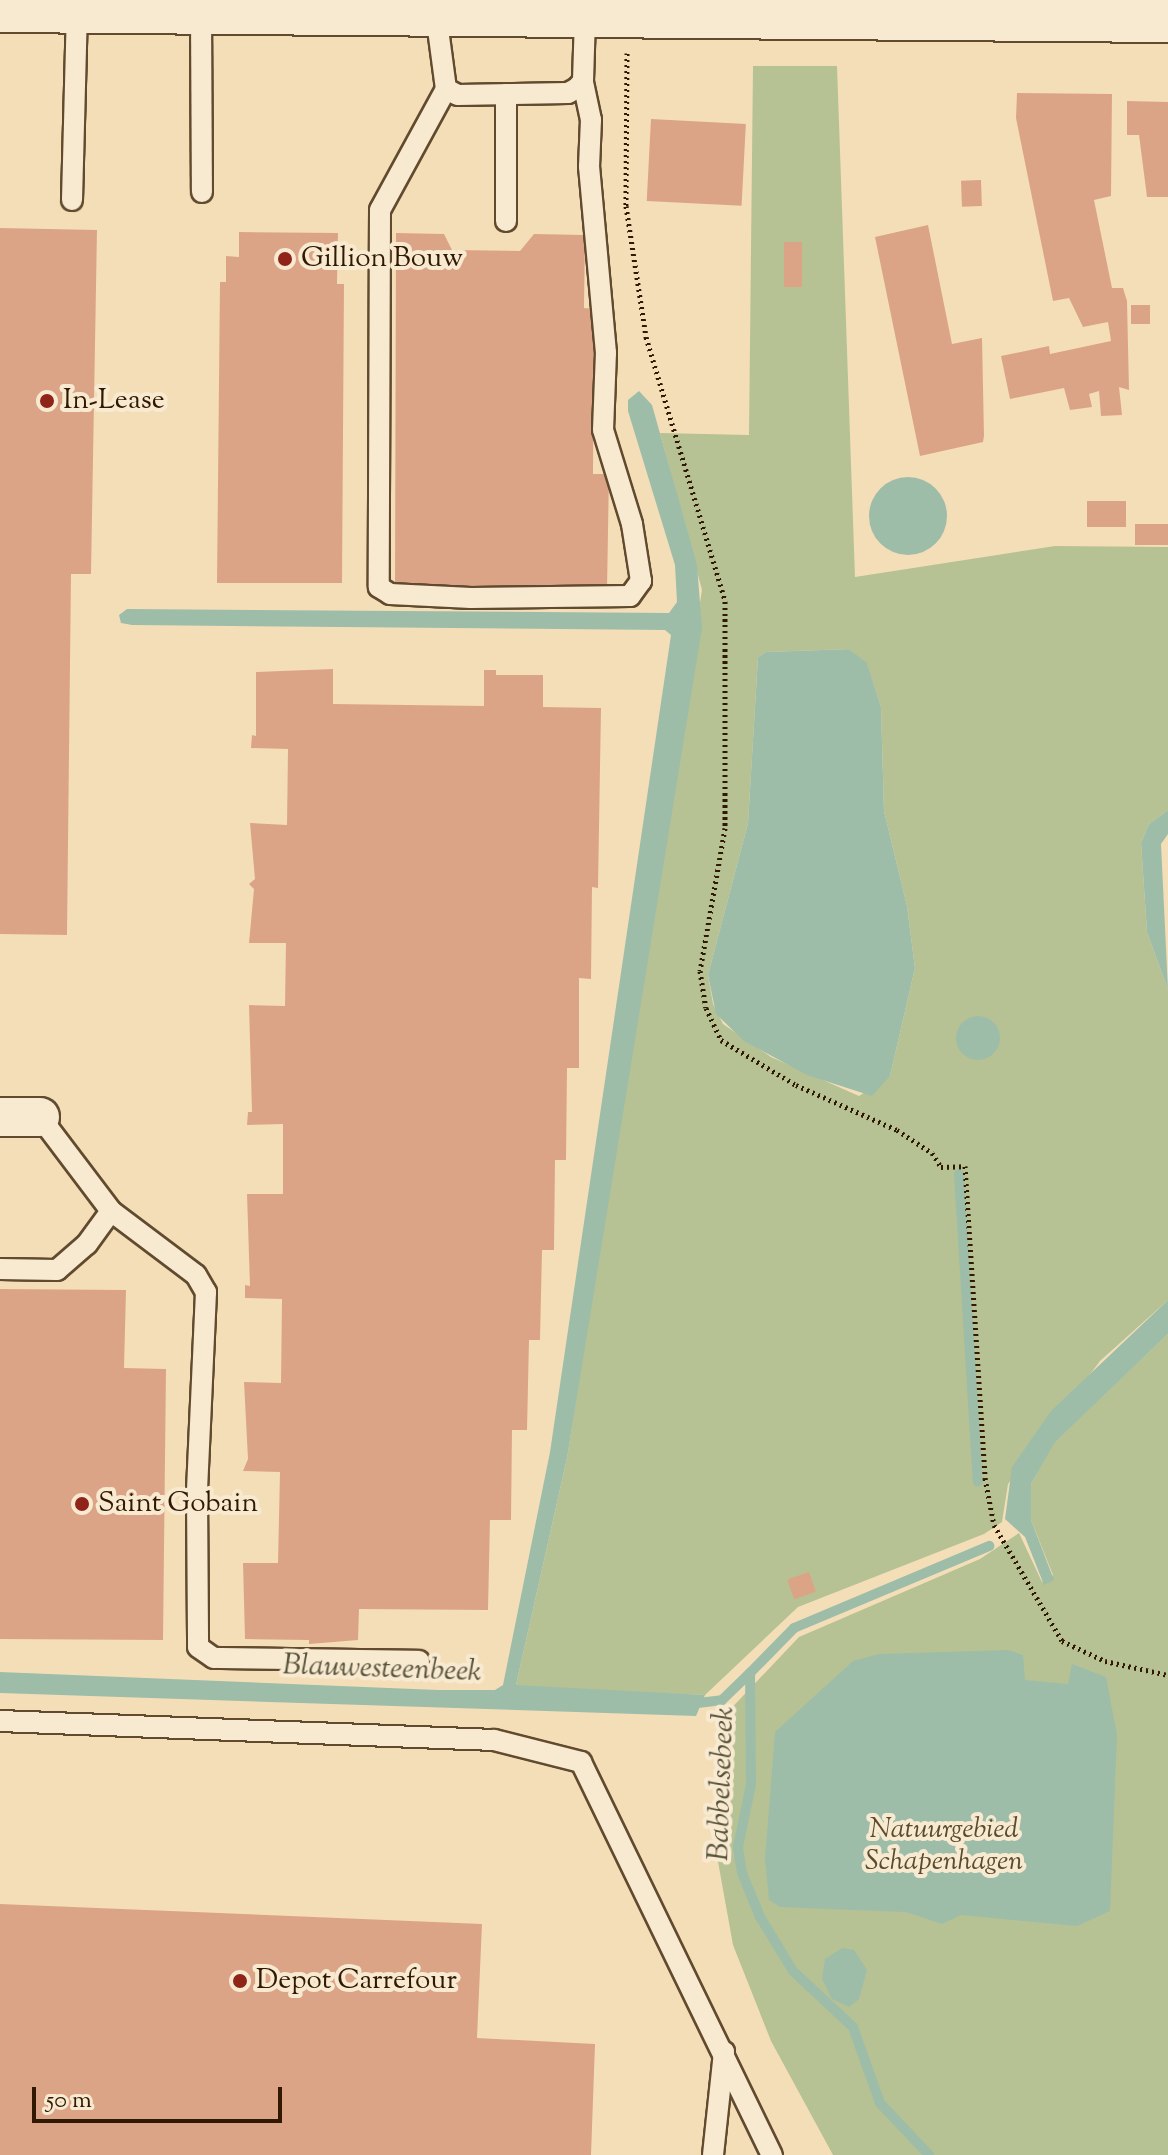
<!DOCTYPE html>
<html>
<head>
<meta charset="utf-8">
<style>
	body { margin:0 }
	#map { position:relative; width:1168px; height:2155px; overflow:hidden; background:#f4deb8; font-family:"Sorts Mill Goudy",serif }
	div>[style] { position:absolute }
	[style*='--x'] { left:calc(var(--x)*1px); top:calc(var(--y)*1px); width:calc(var(--w)*1px); rotate:calc(var(--a)*1deg) }
	.green>* { inset:0; background:#b6c293 }
	.water>* { inset:0; background:#9dbda9 }
	.round { border-radius:50% }
	.stream>* { height:10px; margin:-5px; padding:0 5px; transform-origin:5px; border-radius:5px; background:#9dbda9 }
	.building>* { inset:0; background:#dca487; transform-origin:0 0 }
	.path>* { height:5px; margin-top:-2.5px; transform-origin:0; background:repeating-linear-gradient(90deg,#311800 0 2px,transparent 0 6px) }
	.roads { filter:drop-shadow(2px 0 #624a2e) drop-shadow(-2px 0 #624a2e) drop-shadow(0 2px #624a2e) drop-shadow(0 -2px #624a2e) }
	.lane>* { height:20px; margin:-10px; padding:0 10px; transform-origin:10px; border-radius:10px; background:#f8ead1 }
	.street>* { height:38px; margin:-19px; padding:0 19px; transform-origin:19px; border-radius:19px; background:#f8ead1 }
	.secondary>* { height:44px; margin:-22px; padding:0 22px; transform-origin:22px; border-radius:22px; background:#f8ead1 }
	.dots>* { width:22px; height:22px; translate:-50% -50%; box-sizing:border-box; border:4px solid #f8ead1; border-radius:50% }
	span { translate:-50% -50%; white-space:nowrap; text-align:center; line-height:1.15; -webkit-text-stroke:8px #f8ead1; paint-order:stroke }
	.poi-label { font-size:28px; color:#311800 }
	.left { translate:0 -50%; text-align:left }
	.park-label { font-size:28px; color:#594b2c; font-style:italic }
	.water-label { font-size:30px; color:#57523b; font-style:italic }
	.scale { position:absolute; left:32px; top:2087px; width:250px; height:36px; box-sizing:border-box; border:4px solid #311800; border-top:0; padding-left:10px; font-size:24px; line-height:28px; white-space:nowrap; color:#311800; -webkit-text-stroke:6px #f8ead1; paint-order:stroke }
</style>
</head>
<body>
<div id="map">
	<div class="green">
		<div style="clip-path:polygon(evenodd,753px 66px,837px 66px,855px 577px,1055px 546px,1168px 547px,1168px 810px,1149px 824px,1141px 843px,1147px 932px,1168px 990px,1168px 1300px,1100px 1361px,1008px 1484px,1002px 1522px,984px 1534px,798px 1607px,705px 1695px,522px 1688px,516px 1685px,567px 1458px,702px 590px,660px 433px,749px 435px,753px 66px,849px 649px,867px 664px,881px 707px,884px 811px,907px 906px,915px 968px,890px 1076px,859px 1096px,771px 1057px,723px 1024px,713px 1004px,708px 975px,748px 823px,758px 657px,766px 652px,849px 649px)"></div>
		<div style="clip-path:polygon(1168px 1334px,1168px 2155px,833px 2155px,771px 2041px,733px 1945px,715px 1845px,733px 1760px,723px 1717px,799px 1637px,980px 1559px,1019px 1533px,1042px 1582px,1053px 1575px,1031px 1520px,1031px 1484px,1054px 1442px)"></div>
	</div>
	<div class="water">
		<div style="clip-path:polygon(639px 391px,652px 405px,697px 565px,702px 628px,567px 1458px,516px 1685px,705px 1695px,696px 1716px,0 1693px,0 1672px,438px 1690px,495px 1690px,503px 1685px,550px 1452px,671px 635px,665px 630px,132px 625px,121px 623px,119px 615px,127px 609px,669px 613px,677px 602px,675px 565px,628px 411px,628px 400px)"></div>
		<div class="round" style="left:869px;top:477px;width:78px;height:78px"></div>
		<div style="clip-path:polygon(849px 649px,867px 663px,881px 707px,884px 811px,907px 906px,915px 968px,890px 1076px,872px 1096px,807px 1075px,744px 1041px,716px 1014px,708px 975px,748px 823px,758px 657px,766px 652px)"></div>
		<div style="clip-path:polygon(1168px 810px,1168px 834px,1161px 844px,1168px 990px,1147px 932px,1141px 843px,1149px 824px)"></div>
		<div class="round" style="left:956px;top:1016px;width:44px;height:44px"></div>
		<div style="clip-path:polygon(1168px 1300px,1168px 1334px,1055px 1442px,1031px 1484px,1031px 1520px,1054px 1580px,1044px 1585px,1025px 1537px,1005px 1519px,1012px 1467px,1051px 1411px)"></div>
		<div style="clip-path:polygon(1008px 1650px,1023px 1655px,1025px 1680px,1068px 1684px,1072px 1664px,1106px 1677px,1117px 1735px,1110px 1911px,1077px 1926px,961px 1915px,942px 1924px,906px 1912px,780px 1907px,769px 1900px,765px 1859px,775px 1732px,853px 1661px,879px 1654px)"></div>
		<div style="clip-path:polygon(842px 1948px,854px 1950px,867px 1970px,859px 1999px,849px 2007px,832px 1999px,822px 1979px,825px 1959px)"></div>
	</div>
	<div class="stream">
		<div style="--x:959;--y:1174;--w:308;--a:86.5"></div>
		<div style="--x:690;--y:1704;--w:32;--a:-7"></div>
		<div style="--x:722;--y:1700;--w:39;--a:-44"></div>
		<div style="--x:929;--y:2155;--w:71;--a:-133.3"></div>
		<div style="--x:880;--y:2103;--w:81;--a:-109.6"></div>
		<div style="--x:853;--y:2027;--w:82;--a:-137"></div>
		<div style="--x:793;--y:1971;--w:63;--a:-121.4"></div>
		<div style="--x:760;--y:1917;--w:48;--a:-112.2"></div>
		<div style="--x:742;--y:1873;--w:26;--a:-99"></div>
		<div style="--x:738;--y:1847;--w:64;--a:-78.3"></div>
		<div style="--x:751;--y:1784;--w:111;--a:-90.5"></div>
		<div style="--x:750;--y:1673;--w:63;--a:-45.6"></div>
		<div style="--x:794;--y:1628;--w:212;--a:-22.8"></div>
	</div>
	<div class="building">
		<div style="clip-path:polygon(1017px 93px,1112px 94px,1111px 196px,1094px 200px,1112px 288px,1123px 288px,1127px 301px,1129px 390px,1119px 387px,1122px 415px,1101px 416px,1099px 391px,1089px 394px,1092px 407px,1070px 410px,1064px 388px,1010px 399px,1001px 356px,1049px 346px,1050px 354px,1111px 341px,1108px 322px,1083px 327px,1069px 298px,1053px 301px,1016px 118px)"></div>
		<div style="clip-path:polygon(1127px 101px,1168px 102px,1168px 197px,1147px 197px,1139px 135px,1127px 135px)"></div>
		<div style="left:651px;top:119px;width:95px;height:82px;rotate:3deg"></div>
		<div style="left:981px;top:180px;width:26px;height:20px;rotate:88deg"></div>
		<div style="clip-path:polygon(928px 225px,952px 344px,982px 338px,984px 436px,983px 442px,920px 456px,875px 237px)"></div>
		<div style="clip-path:polygon(0 228px,97px 230px,91px 574px,71px 574px,67px 935px,0 934px)"></div>
		<div style="clip-path:polygon(239px 232px,338px 233px,337px 284px,344px 284px,342px 583px,217px 583px,220px 282px,226px 282px,226px 256px,239px 257px)"></div>
		<div style="clip-path:polygon(396px 233px,444px 234px,452px 250px,520px 251px,534px 234px,585px 235px,584px 308px,594px 309px,593px 474px,609px 474px,607px 590px,395px 586px)"></div>
		<div style="left:784px;top:242px;width:18px;height:45px"></div>
		<div style="left:1131px;top:305px;width:19px;height:19px"></div>
		<div style="left:1126px;top:501px;width:26px;height:39px;rotate:90deg"></div>
		<div style="left:1168px;top:524px;width:21px;height:33px;rotate:90deg"></div>
		<div style="clip-path:polygon(333px 669px,333px 704px,484px 706px,484px 670px,496px 670px,496px 675px,543px 675px,543px 707px,601px 708px,598px 888px,592px 887px,591px 979px,579px 978px,579px 1068px,567px 1068px,566px 1160px,555px 1160px,554px 1250px,542px 1250px,540px 1340px,529px 1340px,527px 1430px,512px 1430px,511px 1520px,490px 1520px,488px 1610px,359px 1609px,358px 1640px,309px 1644px,309px 1640px,245px 1639px,243px 1563px,278px 1563px,280px 1472px,243px 1471px,248px 1459px,244px 1382px,281px 1383px,282px 1299px,245px 1298px,245px 1285px,250px 1286px,247px 1194px,283px 1194px,283px 1124px,247px 1125px,248px 1112px,252px 1112px,249px 1005px,285px 1006px,286px 943px,249px 943px,254px 889px,249px 884px,255px 879px,250px 823px,287px 825px,288px 749px,251px 748px,252px 735px,256px 736px,256px 672px)"></div>
		<div style="clip-path:polygon(0 1289px,126px 1290px,124px 1368px,166px 1369px,163px 1640px,0 1639px)"></div>
		<div style="left:809px;top:1572px;width:21px;height:23px;rotate:71deg"></div>
		<div style="clip-path:polygon(0 1904px,482px 1924px,477px 2038px,595px 2044px,591px 2155px,0 2155px)"></div>
	</div>
	<div class="path">
		<div style="--x:627;--y:53;--w:153;--a:90.4"></div>
		<div style="--x:626;--y:206;--w:133;--a:81.3"></div>
		<div style="--x:646;--y:337;--w:276;--a:73.3"></div>
		<div style="--x:725;--y:601;--w:227;--a:90"></div>
		<div style="--x:725;--y:828;--w:145;--a:99.9"></div>
		<div style="--x:700;--y:971;--w:37;--a:81"></div>
		<div style="--x:706;--y:1008;--w:35;--a:65"></div>
		<div style="--x:721;--y:1040;--w:87;--a:31"></div>
		<div style="--x:796;--y:1085;--w:111;--a:24"></div>
		<div style="--x:897;--y:1130;--w:42;--a:33.3"></div>
		<div style="--x:932;--y:1153;--w:17;--a:57"></div>
		<div style="--x:941;--y:1167;--w:24;--a:-2"></div>
		<div style="--x:965;--y:1166;--w:313;--a:86.3"></div>
		<div style="--x:985;--y:1478;--w:48;--a:79.2"></div>
		<div style="--x:994;--y:1525;--w:134;--a:59.6"></div>
		<div style="--x:1062;--y:1641;--w:47;--a:24.9"></div>
		<div style="--x:1105;--y:1661;--w:65;--a:12.5"></div>
	</div>
	<div class="roads">
		<div class="lane">
			<div style="--x:201;--y:13;--w:179;--a:89.7"></div>
			<div style="--x:436;--y:14;--w:76;--a:82.4"></div>
			<div style="--x:446;--y:89;--w:13;--a:27"></div>
			<div style="--x:458;--y:95;--w:110;--a:-1"></div>
			<div style="--x:568;--y:93;--w:10;--a:-29"></div>
			<div style="--x:577;--y:88;--w:9;--a:-49"></div>
			<div style="--x:583;--y:81;--w:65;--a:-88.2"></div>
			<div style="--x:446;--y:89;--w:138;--a:118.6"></div>
			<div style="--x:380;--y:210;--w:377;--a:90.2"></div>
			<div style="--x:379;--y:587;--w:13;--a:32"></div>
			<div style="--x:390;--y:594;--w:81;--a:2.8"></div>
			<div style="--x:471;--y:598;--w:159;--a:-0.7"></div>
			<div style="--x:630;--y:596;--w:19;--a:-54"></div>
			<div style="--x:641;--y:581;--w:58;--a:-99"></div>
			<div style="--x:632;--y:524;--w:98;--a:-107.1"></div>
			<div style="--x:603;--y:430;--w:77;--a:-87.8"></div>
			<div style="--x:606;--y:353;--w:187;--a:-95.2"></div>
			<div style="--x:589;--y:167;--w:47;--a:-87.6"></div>
			<div style="--x:591;--y:120;--w:40;--a:-102"></div>
			<div style="--x:506;--y:94;--w:127;--a:90"></div>
			<div style="--x:72;--y:200;--w:188;--a:-88.5"></div>
			<div style="--x:40;--y:1117;--w:118;--a:52.9"></div>
			<div style="--x:111;--y:1211;--w:106;--a:37"></div>
			<div style="--x:196;--y:1275;--w:20;--a:60"></div>
			<div style="--x:206;--y:1292;--w:201;--a:92.6"></div>
			<div style="--x:197;--y:1493;--w:154;--a:89.6"></div>
			<div style="--x:198;--y:1647;--w:19;--a:35"></div>
			<div style="--x:214;--y:1658;--w:205;--a:0.8"></div>
			<div style="--x:0;--y:1269;--w:57;--a:1"></div>
			<div style="--x:57;--y:1270;--w:40;--a:-41"></div>
			<div style="--x:87;--y:1244;--w:41;--a:-54"></div>
			<div style="--x:0;--y:1721;--w:494;--a:2.2"></div>
			<div style="--x:494;--y:1740;--w:90;--a:14.2"></div>
			<div style="--x:581;--y:1762;--w:437;--a:64.1"></div>
			<div style="--x:713;--y:2155;--w:104;--a:-83.9"></div>
		</div>
		<div class="street">
			<div style="--x:0;--y:1117;--w:40;--a:0"></div>
		</div>
		<div class="secondary">
			<div style="--x:0;--y:10;--w:1168;--a:0.49"></div>
		</div>
	</div>
	<div class="dots">
		<div style="left:285px;top:259px;background:#8f2418"></div>
		<div style="left:47px;top:401px;background:#8f2418"></div>
		<div style="left:82px;top:1504px;background:#8f2418"></div>
		<div style="left:240px;top:1981px;background:#8f2418"></div>
	</div>
	<div class="poi-label">
		<span class="left" style="left:301px;top:259px">Gillion Bouw</span>
		<span class="left" style="left:63px;top:401px">In-Lease</span>
		<span class="left" style="left:98px;top:1504px">Saint Gobain</span>
		<span class="left" style="left:256px;top:1981px">Depot Carrefour</span>
	</div>
	<div class="park-label">
		<span style="left:944px;top:1846px">Natuurgebied<br>Schapenhagen</span>
	</div>
	<div class="water-label">
		<span style="left:382px;top:1670px;rotate:2deg">Blauwesteenbeek</span>
		<span style="left:723px;top:1784px;rotate:-88deg">Babbelsebeek</span>
	</div>
	<div class="scale">50 m</div>
</div>
</body>
</html>
